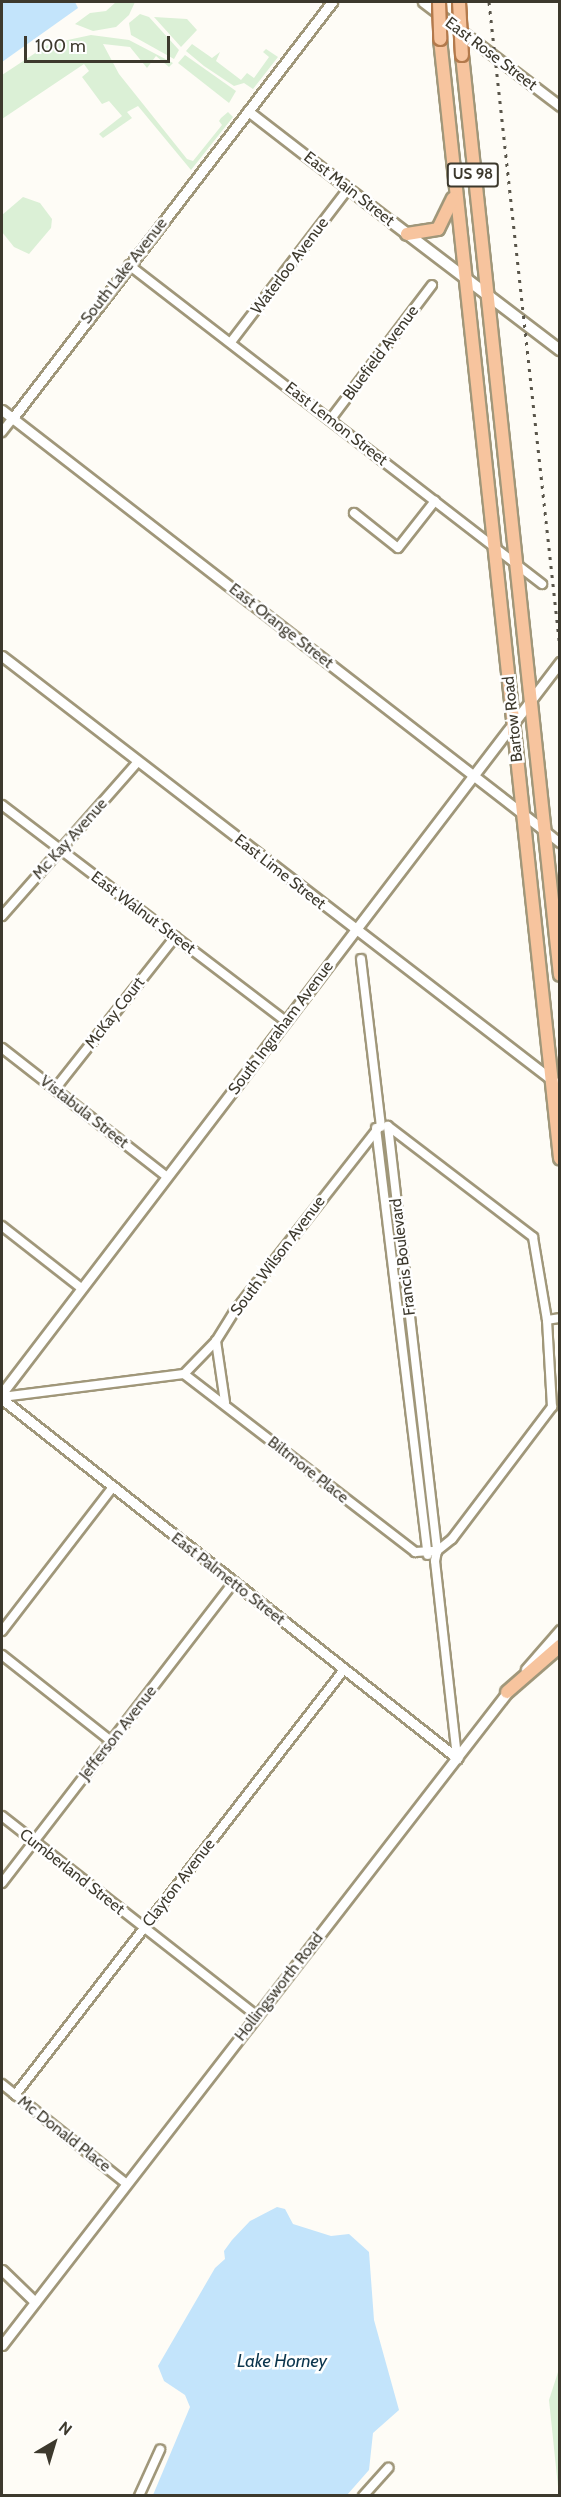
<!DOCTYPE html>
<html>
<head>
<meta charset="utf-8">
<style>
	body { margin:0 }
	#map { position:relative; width:561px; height:2497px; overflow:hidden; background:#fefcf6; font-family:Cabin,sans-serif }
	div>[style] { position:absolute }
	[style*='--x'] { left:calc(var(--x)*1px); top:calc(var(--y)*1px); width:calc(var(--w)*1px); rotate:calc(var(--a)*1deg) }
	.green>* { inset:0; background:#dbf0d6 }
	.water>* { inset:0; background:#c3e4fb }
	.roads { filter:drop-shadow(2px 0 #a0977a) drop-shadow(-2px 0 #a0977a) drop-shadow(0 2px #a0977a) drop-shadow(0 -2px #a0977a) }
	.minor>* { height:8px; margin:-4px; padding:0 4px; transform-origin:4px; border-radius:4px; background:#fff }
	.tertiary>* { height:9px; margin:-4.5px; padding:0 4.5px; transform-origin:4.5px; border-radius:4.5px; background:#fff }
	.secondary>* { height:10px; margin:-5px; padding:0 5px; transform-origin:5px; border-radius:5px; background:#fff }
	.primary>* { height:12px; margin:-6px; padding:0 6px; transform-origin:6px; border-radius:6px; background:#f7c49e }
	.rail>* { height:3px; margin-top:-1.5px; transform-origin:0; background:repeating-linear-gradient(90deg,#5a564b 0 3px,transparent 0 9px) }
	.bridges { filter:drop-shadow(2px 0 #b37a4c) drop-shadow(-2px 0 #b37a4c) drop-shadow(0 2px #b37a4c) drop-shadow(0 -2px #b37a4c) }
	.primary-bridge>* { height:12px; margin:-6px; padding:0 6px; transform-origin:6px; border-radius:6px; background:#f7c49e }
	span { translate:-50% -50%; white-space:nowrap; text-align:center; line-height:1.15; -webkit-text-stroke:5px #fff; paint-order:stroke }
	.shield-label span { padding:2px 4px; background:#fff; border:2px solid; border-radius:4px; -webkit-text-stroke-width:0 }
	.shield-label { font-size:15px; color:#3d392d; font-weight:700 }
	.street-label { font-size:16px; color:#3d392d }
	.water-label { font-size:18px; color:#0c364e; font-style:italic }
	.frame { position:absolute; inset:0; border:3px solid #3d392d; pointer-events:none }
	.north { position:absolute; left:24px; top:2413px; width:60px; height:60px; -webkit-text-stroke:4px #fff; paint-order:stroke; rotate:38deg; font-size:16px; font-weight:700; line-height:24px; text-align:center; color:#3d392d }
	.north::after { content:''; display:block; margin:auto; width:21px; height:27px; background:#3d392d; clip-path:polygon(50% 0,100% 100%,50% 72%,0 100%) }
	.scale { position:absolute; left:24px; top:36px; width:146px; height:27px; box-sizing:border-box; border:3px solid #3d392d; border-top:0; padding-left:8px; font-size:18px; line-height:21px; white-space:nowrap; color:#3d392d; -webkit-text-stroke:4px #fff; paint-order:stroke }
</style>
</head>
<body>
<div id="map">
	<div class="green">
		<div style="clip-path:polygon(116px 2px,135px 2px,129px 15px,116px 27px,93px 31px,75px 24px,90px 13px,106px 11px)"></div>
		<div style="clip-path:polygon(140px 14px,149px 17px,179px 50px,174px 59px,131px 35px,129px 23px)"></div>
		<div style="clip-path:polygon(154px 17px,187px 19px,197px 30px,181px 47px)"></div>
		<div style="clip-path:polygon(91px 35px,129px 40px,173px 63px,169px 67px,156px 56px,147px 68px,130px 47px,103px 44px,119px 74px,187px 159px,193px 161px,222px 125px,219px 121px,221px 118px,228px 112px,233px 117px,191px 170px,138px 106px,127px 112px,132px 118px,103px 138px,99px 134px,122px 116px,109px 101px,102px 104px,88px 85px,82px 77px,89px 71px,84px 64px,2px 119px,2px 75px,49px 44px)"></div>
		<div style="clip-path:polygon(192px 44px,212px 58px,220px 52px,216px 61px,241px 80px,247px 73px,254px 78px,269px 57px,263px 52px,266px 49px,278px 57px,253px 89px,244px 83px,234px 86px,204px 66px,186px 51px)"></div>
		<div style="clip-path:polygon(185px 55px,236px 91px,229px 103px,178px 63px)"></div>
		<div style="clip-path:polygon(23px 197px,40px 203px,52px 219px,51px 228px,29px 254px,14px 247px,2px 232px,2px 215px)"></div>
		<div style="clip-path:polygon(559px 2369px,560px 2495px,559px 2496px,549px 2400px)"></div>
	</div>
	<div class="water">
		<div style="clip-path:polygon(2px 2px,75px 2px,78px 8px,2px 62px)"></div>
		<div style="clip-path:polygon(277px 2207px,285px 2209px,293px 2224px,331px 2236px,349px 2234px,369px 2252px,374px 2320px,399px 2410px,373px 2433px,369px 2470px,347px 2495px,153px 2495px,190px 2407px,185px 2395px,164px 2381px,158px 2366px,215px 2268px,225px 2259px,224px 2251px,232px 2240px,250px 2221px)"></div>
	</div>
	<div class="roads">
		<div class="minor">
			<div style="--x:129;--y:265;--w:522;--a:37.68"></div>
			<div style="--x:231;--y:342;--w:193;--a:-52.6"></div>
			<div style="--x:330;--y:420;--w:169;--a:-52.9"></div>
			<div style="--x:2;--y:432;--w:16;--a:-52"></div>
			<div style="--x:354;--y:513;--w:56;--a:38.5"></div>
			<div style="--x:398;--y:548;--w:60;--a:-51.8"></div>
			<div style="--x:2;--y:805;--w:357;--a:37.3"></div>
			<div style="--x:545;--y:831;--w:19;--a:39"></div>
			<div style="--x:2;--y:916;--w:205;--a:-48.6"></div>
			<div style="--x:361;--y:959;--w:169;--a:83.2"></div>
			<div style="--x:2;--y:1048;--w:209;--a:38"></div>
			<div style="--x:55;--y:1089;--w:194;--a:-51.7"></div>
			<div style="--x:388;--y:1126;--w:428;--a:83.4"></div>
			<div style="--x:437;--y:1551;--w:10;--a:101"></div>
			<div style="--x:435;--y:1561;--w:198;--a:83.6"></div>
			<div style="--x:376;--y:1128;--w:430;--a:83.1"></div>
			<div style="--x:2;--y:1226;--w:100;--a:38.1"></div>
			<div style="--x:547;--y:1320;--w:13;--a:-9"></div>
			<div style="--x:184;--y:1374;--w:46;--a:-45.9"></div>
			<div style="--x:2;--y:1397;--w:183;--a:-7.2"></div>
			<div style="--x:184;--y:1374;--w:292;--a:37.6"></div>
			<div style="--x:415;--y:1552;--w:22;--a:-3"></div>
			<div style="--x:437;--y:1551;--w:19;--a:-39"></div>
			<div style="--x:452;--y:1539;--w:166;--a:-52.9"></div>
			<div style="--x:552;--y:1407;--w:87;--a:-93.3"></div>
			<div style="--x:547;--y:1320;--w:84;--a:-99.6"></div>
			<div style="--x:533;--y:1237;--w:183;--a:-142.6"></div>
			<div style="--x:225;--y:1402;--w:62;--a:-98.4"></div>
			<div style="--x:216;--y:1341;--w:34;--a:-58"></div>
			<div style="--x:234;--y:1312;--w:235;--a:-51.9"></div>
			<div style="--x:2;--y:1631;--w:180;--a:-52.4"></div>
			<div style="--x:2;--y:1655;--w:139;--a:38.3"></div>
			<div style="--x:2;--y:1816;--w:324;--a:38.1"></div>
			<div style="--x:2;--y:1883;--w:379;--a:-52.4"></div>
			<div style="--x:2;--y:2084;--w:160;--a:38.7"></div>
			<div style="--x:15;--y:2095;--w:536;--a:-52.28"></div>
			<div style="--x:139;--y:2496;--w:51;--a:-65.5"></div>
			<div style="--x:363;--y:2496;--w:38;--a:-48"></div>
		</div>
		<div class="tertiary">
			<div style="--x:423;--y:2;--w:172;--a:37.2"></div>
			<div style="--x:248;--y:111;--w:183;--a:37.7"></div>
			<div style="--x:2;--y:410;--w:687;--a:37.79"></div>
			<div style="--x:12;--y:419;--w:526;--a:-52.5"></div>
			<div style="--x:2;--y:656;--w:704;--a:37.62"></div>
			<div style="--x:2;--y:1393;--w:920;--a:-52.64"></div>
			<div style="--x:2;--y:1399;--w:580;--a:38.27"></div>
			<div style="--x:526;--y:1669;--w:52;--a:-48.9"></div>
			<div style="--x:2;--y:2270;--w:46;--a:44.1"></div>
			<div style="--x:2;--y:2345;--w:830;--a:-52.25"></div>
		</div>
		<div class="secondary">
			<div style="--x:393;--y:223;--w:210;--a:37.3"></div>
		</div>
		<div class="primary">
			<div style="--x:440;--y:39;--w:1126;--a:83.88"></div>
			<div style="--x:462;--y:55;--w:925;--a:83.92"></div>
			<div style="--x:407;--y:234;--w:31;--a:-9"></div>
			<div style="--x:438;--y:229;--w:34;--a:-64"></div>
			<div style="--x:507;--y:1692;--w:70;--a:-41"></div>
		</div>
	</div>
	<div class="rail">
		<div style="--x:489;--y:2;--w:650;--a:83.73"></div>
	</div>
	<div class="bridges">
		<div class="primary-bridge">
			<div style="--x:439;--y:2;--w:37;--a:88"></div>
			<div style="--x:459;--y:2;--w:53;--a:86.8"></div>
		</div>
	</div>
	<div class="shield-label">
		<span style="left:473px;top:175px">US 98</span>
	</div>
	<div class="street-label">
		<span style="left:491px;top:54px;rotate:37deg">East Rose Street</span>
		<span style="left:349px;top:189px;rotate:38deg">East Main Street</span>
		<span style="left:290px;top:266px;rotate:-53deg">Waterloo Avenue</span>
		<span style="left:124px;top:271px;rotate:-52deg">South Lake Avenue</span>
		<span style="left:381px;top:353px;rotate:-53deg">Bluefield Avenue</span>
		<span style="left:336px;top:424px;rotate:38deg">East Lemon Street</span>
		<span style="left:281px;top:626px;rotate:38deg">East Orange Street</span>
		<span style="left:513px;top:719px;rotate:-96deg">Bartow Road</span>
		<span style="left:70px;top:839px;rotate:-48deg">Mc Kay Avenue</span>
		<span style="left:280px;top:872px;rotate:38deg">East Lime Street</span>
		<span style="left:143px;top:913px;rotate:37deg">East Walnut Street</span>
		<span style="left:115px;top:1013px;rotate:-52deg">McKay Court</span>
		<span style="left:281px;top:1028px;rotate:-53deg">South Ingraham Avenue</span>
		<span style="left:84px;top:1112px;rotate:38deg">Vistabula Street</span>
		<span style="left:278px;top:1256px;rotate:-53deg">South Wilson Avenue</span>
		<span style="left:403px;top:1257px;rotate:-97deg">Francis Boulevard</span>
		<span style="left:308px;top:1470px;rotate:38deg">Biltmore Place</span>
		<span style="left:228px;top:1579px;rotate:38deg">East Palmetto Street</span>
		<span style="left:118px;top:1733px;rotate:-52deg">Jefferson Avenue</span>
		<span style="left:72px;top:1872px;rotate:38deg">Cumberland Street</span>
		<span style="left:179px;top:1883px;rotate:-52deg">Clayton Avenue</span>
		<span style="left:279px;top:1987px;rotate:-52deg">Hollingsworth Road</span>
		<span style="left:64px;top:2134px;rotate:38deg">Mc Donald Place</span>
	</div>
	<div class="water-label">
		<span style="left:282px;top:2361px">Lake Horney</span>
	</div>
	<div class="frame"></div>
	<div class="north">N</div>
	<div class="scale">100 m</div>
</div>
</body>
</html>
